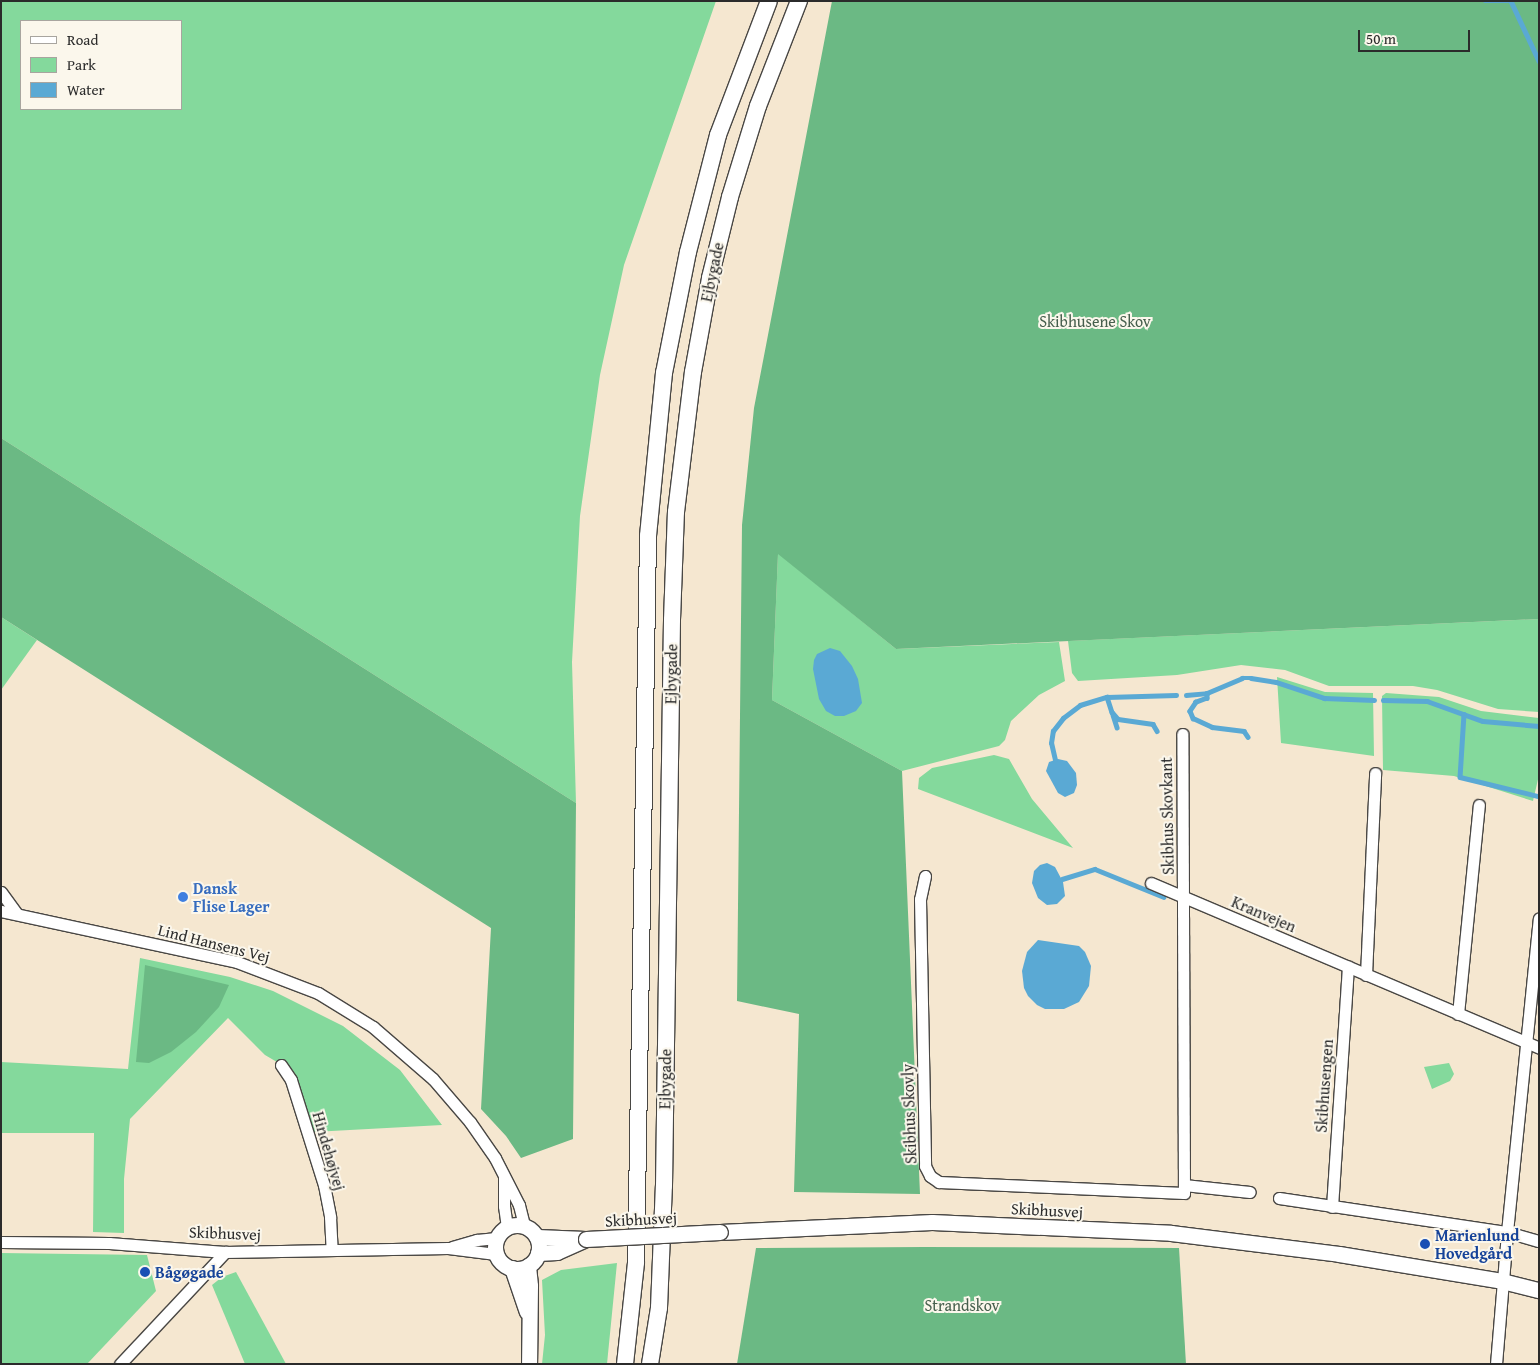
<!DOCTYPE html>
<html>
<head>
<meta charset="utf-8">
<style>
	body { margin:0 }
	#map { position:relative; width:1540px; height:1365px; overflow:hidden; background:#f5e7d0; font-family:"Gentium Book Plus",serif }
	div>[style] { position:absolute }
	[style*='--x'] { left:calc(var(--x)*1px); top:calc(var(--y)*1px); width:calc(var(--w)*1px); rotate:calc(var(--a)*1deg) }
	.green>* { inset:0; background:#84d99c }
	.forest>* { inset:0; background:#6bb984 }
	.water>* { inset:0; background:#5aa9d4 }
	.stream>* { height:4.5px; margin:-2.25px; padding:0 2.25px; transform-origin:2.25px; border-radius:2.25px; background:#5aa9d4 }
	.roads { filter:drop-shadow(1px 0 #494744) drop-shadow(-1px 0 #494744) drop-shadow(0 1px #494744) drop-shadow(0 -1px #494744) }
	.minor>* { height:11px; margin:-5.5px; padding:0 5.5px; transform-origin:5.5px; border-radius:5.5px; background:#fff }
	.tertiary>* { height:15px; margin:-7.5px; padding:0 7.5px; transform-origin:7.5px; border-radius:7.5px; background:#fff }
	.tertiary>.ring { margin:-7.5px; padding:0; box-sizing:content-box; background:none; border:15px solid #fff; border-radius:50% }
	.secondary>* { height:16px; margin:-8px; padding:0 8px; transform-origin:8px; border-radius:8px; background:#fff }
	.bridges { filter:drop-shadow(1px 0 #494744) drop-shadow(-1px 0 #494744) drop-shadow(0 1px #494744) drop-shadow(0 -1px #494744) }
	.tertiary-bridge>* { height:15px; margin:-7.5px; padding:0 7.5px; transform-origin:7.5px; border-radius:7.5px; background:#fff }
	.dots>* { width:14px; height:14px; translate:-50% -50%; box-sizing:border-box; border:2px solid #fbf7ec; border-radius:50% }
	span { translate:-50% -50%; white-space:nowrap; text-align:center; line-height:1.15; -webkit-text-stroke:4px #fbf7ec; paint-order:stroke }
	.street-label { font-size:16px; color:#2b2b2b }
	.park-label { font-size:16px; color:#465f4d }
	.shop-label { font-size:16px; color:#366cbe; font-weight:700 }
	.left { translate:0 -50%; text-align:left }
	.transit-label { font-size:16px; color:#164399; font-weight:700 }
	.frame { position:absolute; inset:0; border:2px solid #2b2b2b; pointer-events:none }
	.legend { position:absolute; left:20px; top:20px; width:162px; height:90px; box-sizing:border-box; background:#fbf7ec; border:1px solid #a8a59f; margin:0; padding:6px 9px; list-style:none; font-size:15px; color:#2b2b2b }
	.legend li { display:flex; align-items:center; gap:10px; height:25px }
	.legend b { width:25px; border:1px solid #a8a59f }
	.scale { position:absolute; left:1358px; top:30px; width:112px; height:22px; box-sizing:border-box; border:2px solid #2b2b2b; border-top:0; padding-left:6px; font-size:15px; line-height:18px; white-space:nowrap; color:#2b2b2b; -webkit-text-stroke:4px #fbf7ec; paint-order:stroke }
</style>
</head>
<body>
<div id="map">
	<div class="green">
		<div style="clip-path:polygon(evenodd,1px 1px,716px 1px,624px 265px,600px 375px,580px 516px,572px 662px,576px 803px,1px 438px,1px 1px,21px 21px,181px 21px,181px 109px,21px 109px,21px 21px)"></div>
		<div style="clip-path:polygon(778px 553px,896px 649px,1059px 642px,1065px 681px,1039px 695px,1011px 721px,1005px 740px,999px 746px,902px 771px,772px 700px)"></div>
		<div style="clip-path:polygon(1px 617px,37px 640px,1px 690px)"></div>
		<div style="clip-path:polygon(1539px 619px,1539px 712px,1498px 709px,1437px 690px,1413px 686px,1329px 686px,1285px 670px,1241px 665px,1177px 675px,1078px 681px,1072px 673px,1068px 641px)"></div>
		<div style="clip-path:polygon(1277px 677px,1325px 692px,1373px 693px,1374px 756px,1281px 743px)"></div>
		<div style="clip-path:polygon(1386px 693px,1439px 697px,1481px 711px,1539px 718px,1539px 775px,1533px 801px,1454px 776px,1383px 770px,1382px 696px)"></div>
		<div style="clip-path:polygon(994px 755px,1009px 759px,1032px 799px,1073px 848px,918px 789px,919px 778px,932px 768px)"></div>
		<div style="clip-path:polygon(140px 958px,230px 977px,273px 991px,343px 1026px,400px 1070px,442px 1125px,313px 1132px,294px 1072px,265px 1055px,228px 1018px,130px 1119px,124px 1179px,124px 1233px,93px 1232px,94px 1133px,1px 1133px,1px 1062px,128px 1069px)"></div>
		<div style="clip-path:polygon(1449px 1063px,1454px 1074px,1450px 1081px,1432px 1089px,1424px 1067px)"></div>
		<div style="clip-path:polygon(1px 1253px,147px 1255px,156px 1291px,87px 1364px,1px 1364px)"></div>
		<div style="clip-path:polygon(617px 1263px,607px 1364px,542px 1364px,545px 1335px,542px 1280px,561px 1270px)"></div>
		<div style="clip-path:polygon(236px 1272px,286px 1364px,245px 1364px,212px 1285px,222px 1277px)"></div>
	</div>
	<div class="forest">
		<div style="clip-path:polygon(832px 1px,1539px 1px,1539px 619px,896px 649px,778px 554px,772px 700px,902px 771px,920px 1194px,794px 1192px,799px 1014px,737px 1001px,742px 525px,754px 408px)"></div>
		<div style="clip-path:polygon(1px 438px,576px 803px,573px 1139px,521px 1158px,506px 1136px,481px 1109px,491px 928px,1px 617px)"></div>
		<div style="clip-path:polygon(145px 965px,229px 985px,219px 1007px,196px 1032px,171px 1052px,149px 1063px,136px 1062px)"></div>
		<div style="clip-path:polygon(924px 1247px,1179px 1248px,1186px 1364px,737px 1364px,756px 1248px)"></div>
	</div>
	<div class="water">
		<div style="clip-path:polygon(830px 648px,840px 651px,852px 666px,858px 679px,862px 703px,856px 711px,844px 716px,835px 716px,826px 711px,819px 699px,813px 669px,814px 660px,817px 654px)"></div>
		<div style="clip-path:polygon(1058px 759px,1067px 761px,1076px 773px,1077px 785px,1074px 793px,1065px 797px,1058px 793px,1046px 771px,1049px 762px)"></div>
		<div style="clip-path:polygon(1047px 863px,1055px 867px,1063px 882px,1065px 896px,1057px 904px,1047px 905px,1038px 898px,1032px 883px,1034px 871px,1040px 865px)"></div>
		<div style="clip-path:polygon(1038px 940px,1079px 946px,1085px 952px,1091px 966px,1089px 986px,1079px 1002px,1064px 1009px,1045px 1009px,1037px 1005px,1028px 996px,1024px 988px,1022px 971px,1027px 952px)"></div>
	</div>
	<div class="stream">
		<div style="--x:1485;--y:1;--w:26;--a:0"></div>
		<div style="--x:1511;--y:1;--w:66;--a:65"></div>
		<div style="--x:1207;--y:693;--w:5;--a:90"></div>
		<div style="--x:1207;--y:698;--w:12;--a:160"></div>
		<div style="--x:1196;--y:702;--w:11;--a:124"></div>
		<div style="--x:1190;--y:711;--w:8;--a:67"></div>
		<div style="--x:1193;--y:718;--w:21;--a:25"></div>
		<div style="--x:1212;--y:727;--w:32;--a:7"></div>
		<div style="--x:1244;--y:731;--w:7;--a:56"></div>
		<div style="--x:1186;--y:695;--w:21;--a:-5"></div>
		<div style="--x:1207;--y:693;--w:38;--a:-23"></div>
		<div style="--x:1242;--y:678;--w:9;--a:0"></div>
		<div style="--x:1251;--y:678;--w:25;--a:9"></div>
		<div style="--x:1276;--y:682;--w:51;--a:18.4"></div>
		<div style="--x:1324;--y:698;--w:50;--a:2.3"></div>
		<div style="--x:1107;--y:697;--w:16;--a:72"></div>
		<div style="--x:1112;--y:712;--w:9;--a:49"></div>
		<div style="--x:1118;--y:719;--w:35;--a:8"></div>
		<div style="--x:1153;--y:724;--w:8;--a:60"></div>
		<div style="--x:1383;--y:700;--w:44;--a:1.3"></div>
		<div style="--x:1427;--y:701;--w:59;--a:19.7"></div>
		<div style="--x:1483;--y:721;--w:56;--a:5.1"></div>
		<div style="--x:1464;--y:714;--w:63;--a:93.6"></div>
		<div style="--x:1460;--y:777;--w:80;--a:13.7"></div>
		<div style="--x:1113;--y:715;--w:13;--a:72"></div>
		<div style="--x:1055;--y:760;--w:17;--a:-103"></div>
		<div style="--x:1051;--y:743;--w:12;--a:-81"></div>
		<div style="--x:1053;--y:731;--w:16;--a:-52"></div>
		<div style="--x:1063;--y:718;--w:21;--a:-37"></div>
		<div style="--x:1080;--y:705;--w:28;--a:-17"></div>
		<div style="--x:1107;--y:697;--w:69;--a:-1.7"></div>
		<div style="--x:1062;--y:879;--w:34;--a:-17"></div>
		<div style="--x:1095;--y:869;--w:74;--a:22.1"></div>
	</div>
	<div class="roads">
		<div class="minor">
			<div style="--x:925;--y:876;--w:24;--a:102"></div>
			<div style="--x:920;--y:899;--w:267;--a:88.9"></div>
			<div style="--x:925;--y:1166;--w:11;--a:63"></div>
			<div style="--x:930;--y:1176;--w:11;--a:34"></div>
			<div style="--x:939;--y:1182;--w:245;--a:2.6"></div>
			<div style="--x:1184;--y:1193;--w:459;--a:-90.2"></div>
			<div style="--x:1151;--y:883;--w:422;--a:23"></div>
			<div style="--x:1;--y:892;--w:26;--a:54"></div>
			<div style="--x:1;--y:911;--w:241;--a:12.2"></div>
			<div style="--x:237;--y:962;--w:87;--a:20.9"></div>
			<div style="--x:318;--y:993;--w:65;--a:31.7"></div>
			<div style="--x:373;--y:1027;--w:79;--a:40.9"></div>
			<div style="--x:433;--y:1079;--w:57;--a:49.3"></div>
			<div style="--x:470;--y:1122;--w:44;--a:55.2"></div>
			<div style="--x:495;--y:1158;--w:53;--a:62.9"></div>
			<div style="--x:519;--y:1205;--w:21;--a:76"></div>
			<div style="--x:1366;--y:975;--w:202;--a:-87.4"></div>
			<div style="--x:1458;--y:1014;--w:210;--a:-84.3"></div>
			<div style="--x:281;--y:1065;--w:18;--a:56"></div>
			<div style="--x:291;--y:1080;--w:110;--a:72.6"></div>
			<div style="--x:324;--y:1185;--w:33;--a:79"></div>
			<div style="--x:330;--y:1217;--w:33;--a:87"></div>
			<div style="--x:504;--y:1177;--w:29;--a:90"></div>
			<div style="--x:504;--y:1206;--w:21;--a:82"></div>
			<div style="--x:1184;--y:1185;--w:66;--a:6.1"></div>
			<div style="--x:1279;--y:1198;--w:231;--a:8.5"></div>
			<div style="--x:1507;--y:1232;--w:33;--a:16"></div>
			<div style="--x:1332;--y:1207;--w:241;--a:-86.2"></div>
			<div style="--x:1;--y:1242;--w:108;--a:0.5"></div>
			<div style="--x:109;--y:1243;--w:116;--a:4.4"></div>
			<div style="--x:225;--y:1252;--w:223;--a:-1"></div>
			<div style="--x:448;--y:1248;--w:48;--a:7.1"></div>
			<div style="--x:452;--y:1247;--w:26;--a:-16"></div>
			<div style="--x:477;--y:1240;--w:19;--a:-6"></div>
			<div style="--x:120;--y:1364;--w:154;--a:-46.8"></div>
			<div style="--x:1496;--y:1364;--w:132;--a:-85.2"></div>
			<div style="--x:1507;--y:1232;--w:315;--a:-84.2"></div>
		</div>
		<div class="tertiary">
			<div class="ring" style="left:495px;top:1225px;width:29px;height:29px"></div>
			<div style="--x:720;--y:1232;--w:212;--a:-2.7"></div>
			<div style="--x:932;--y:1222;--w:239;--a:2.6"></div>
			<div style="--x:1171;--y:1233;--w:169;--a:7.1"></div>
			<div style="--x:1339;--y:1254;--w:165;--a:9.4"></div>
			<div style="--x:1502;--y:1281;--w:38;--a:14"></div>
			<div style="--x:537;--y:1237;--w:48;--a:2.4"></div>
			<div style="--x:538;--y:1253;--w:19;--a:-3"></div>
			<div style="--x:557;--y:1252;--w:32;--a:-24"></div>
			<div style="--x:528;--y:1266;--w:20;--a:84"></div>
			<div style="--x:530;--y:1286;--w:78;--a:90.7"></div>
			<div style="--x:512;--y:1268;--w:46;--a:71.2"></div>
		</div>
		<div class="secondary">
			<div style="--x:625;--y:1364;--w:103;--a:-83.8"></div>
			<div style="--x:636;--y:1262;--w:726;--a:-89.05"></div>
			<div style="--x:648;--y:536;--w:164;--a:-84.4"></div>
			<div style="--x:664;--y:373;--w:123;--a:-78.8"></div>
			<div style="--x:688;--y:252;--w:121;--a:-75.6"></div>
			<div style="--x:718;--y:135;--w:143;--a:-69.2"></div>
			<div style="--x:650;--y:1364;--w:57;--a:-80.9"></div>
			<div style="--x:659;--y:1308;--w:122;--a:-87.7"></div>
			<div style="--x:664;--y:1186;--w:566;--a:-89.19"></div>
			<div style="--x:672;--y:620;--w:108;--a:-87.9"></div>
			<div style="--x:676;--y:512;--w:141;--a:-83.1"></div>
			<div style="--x:693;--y:372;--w:96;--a:-79.7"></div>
			<div style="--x:710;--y:278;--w:83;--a:-76.1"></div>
			<div style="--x:730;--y:197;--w:95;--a:-72.9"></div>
			<div style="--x:758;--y:106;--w:113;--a:-68.7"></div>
		</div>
	</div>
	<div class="bridges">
		<div class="tertiary-bridge">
			<div style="--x:586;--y:1239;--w:134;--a:-3"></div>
		</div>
	</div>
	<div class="dots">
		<div style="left:183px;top:897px;background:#3f7fe0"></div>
		<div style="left:1425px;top:1244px;background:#1a4fb4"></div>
		<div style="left:145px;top:1272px;background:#1a4fb4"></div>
	</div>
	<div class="street-label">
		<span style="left:712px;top:272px;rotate:-78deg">Ejbygade</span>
		<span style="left:671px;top:674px;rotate:-89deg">Ejbygade</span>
		<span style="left:1167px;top:816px;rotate:-91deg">Skibhus Skovkant</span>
		<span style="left:1264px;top:914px;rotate:23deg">Kranvejen</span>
		<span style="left:214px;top:943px;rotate:14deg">Lind Hansens Vej</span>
		<span style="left:665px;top:1079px;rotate:-89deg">Ejbygade</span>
		<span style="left:1324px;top:1086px;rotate:-86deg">Skibhusengen</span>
		<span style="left:909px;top:1114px;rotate:-92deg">Skibhus Skovly</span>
		<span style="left:329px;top:1151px;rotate:74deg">Hindehøjvej</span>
		<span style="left:1047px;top:1210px;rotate:3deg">Skibhusvej</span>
		<span style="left:641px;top:1219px;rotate:-3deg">Skibhusvej</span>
		<span style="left:225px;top:1233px;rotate:2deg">Skibhusvej</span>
	</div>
	<div class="park-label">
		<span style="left:1095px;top:321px">Skibhusene Skov</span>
		<span style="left:962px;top:1305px">Strandskov</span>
	</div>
	<div class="shop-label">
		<span class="left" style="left:193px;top:897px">Dansk<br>Flise Lager</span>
	</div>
	<div class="transit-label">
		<span class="left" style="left:1435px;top:1244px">Marienlund<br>Hovedgård</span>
		<span class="left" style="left:155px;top:1272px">Bågøgade</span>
	</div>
	<div class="frame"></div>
	<ul class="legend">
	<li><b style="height:6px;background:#fff"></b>Road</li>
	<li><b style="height:14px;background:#84d99c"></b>Park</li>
	<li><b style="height:14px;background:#5aa9d4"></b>Water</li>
	</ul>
	<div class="scale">50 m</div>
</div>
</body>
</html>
